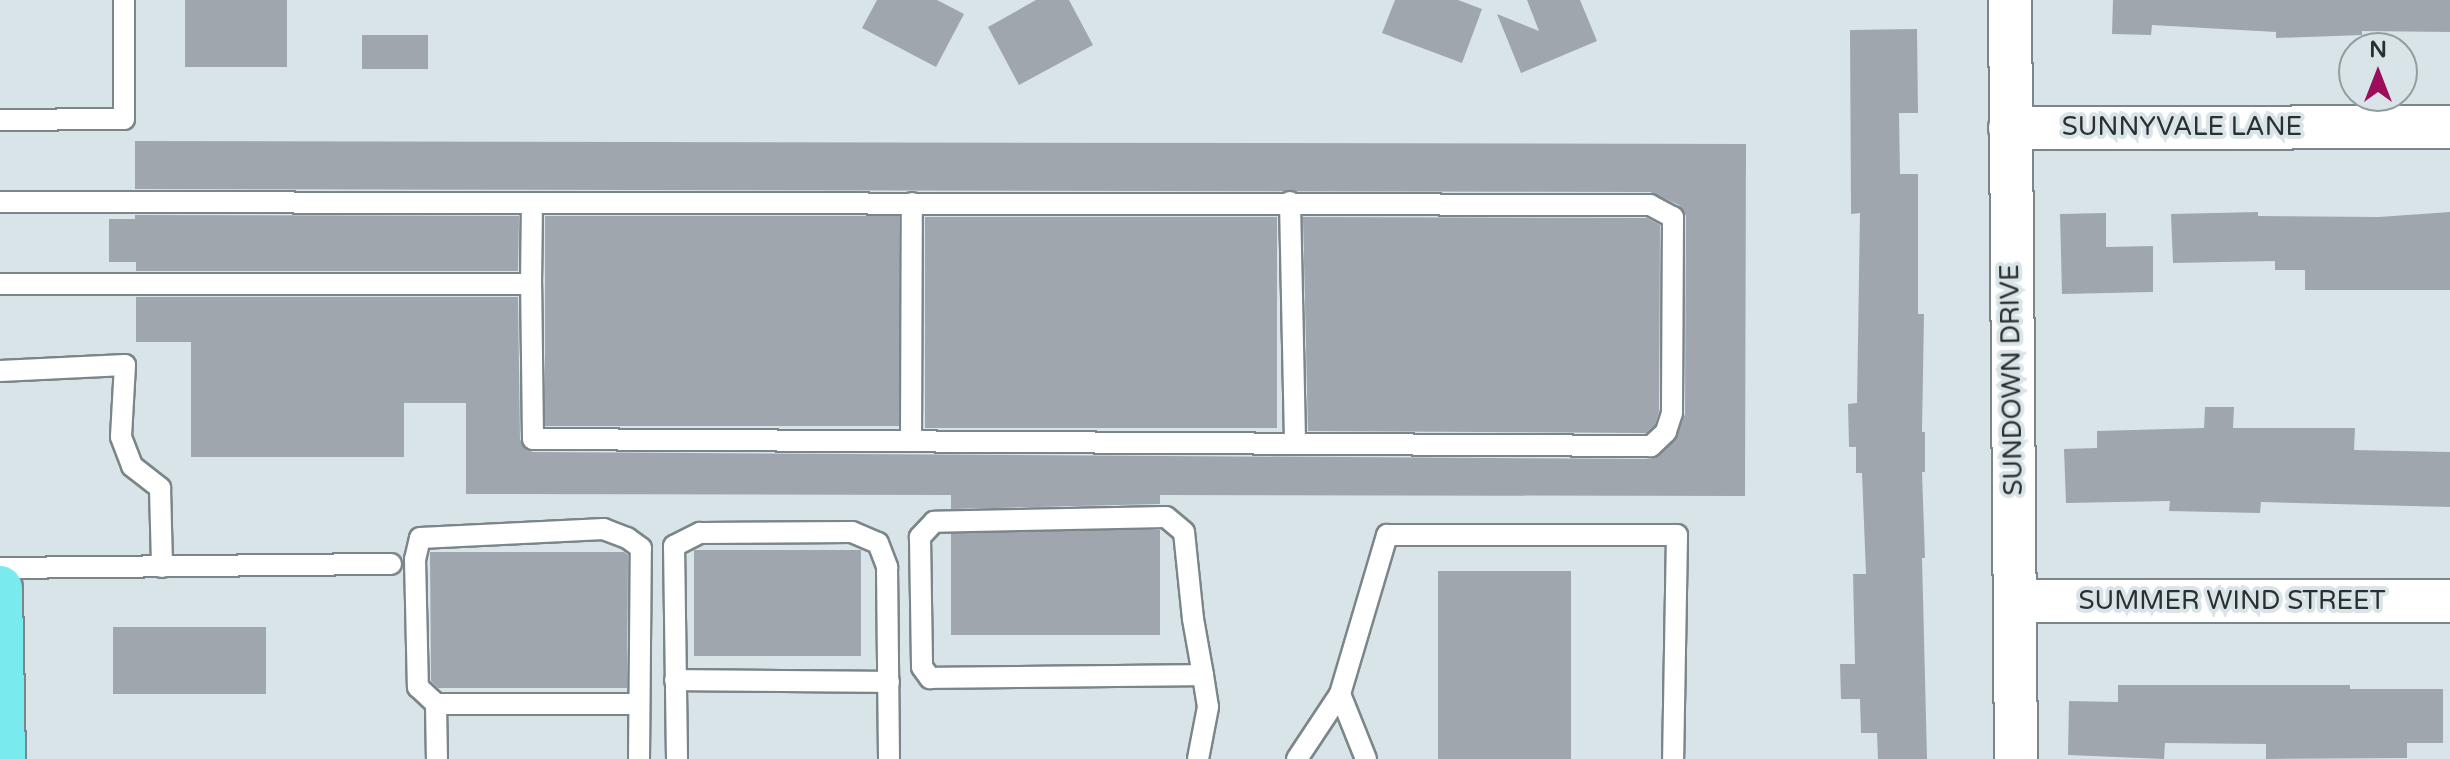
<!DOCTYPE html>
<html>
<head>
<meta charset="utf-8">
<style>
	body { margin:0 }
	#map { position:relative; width:2450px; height:759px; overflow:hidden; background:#d9e4e9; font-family:"Varela Round",sans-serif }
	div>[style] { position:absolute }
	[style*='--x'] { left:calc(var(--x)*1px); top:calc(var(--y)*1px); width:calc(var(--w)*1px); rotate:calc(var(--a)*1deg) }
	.building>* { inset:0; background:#9fa6ae; transform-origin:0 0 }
	.roads { filter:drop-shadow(2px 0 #7b868a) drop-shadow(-2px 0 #7b868a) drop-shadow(0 2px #7b868a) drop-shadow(0 -2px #7b868a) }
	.service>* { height:20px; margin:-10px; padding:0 10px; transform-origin:10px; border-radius:10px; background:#fff }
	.minor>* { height:42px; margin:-21px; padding:0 21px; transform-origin:21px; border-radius:21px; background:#fff }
	.primary>* { height:44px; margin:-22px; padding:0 22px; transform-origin:22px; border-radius:22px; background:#79ebef }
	span { translate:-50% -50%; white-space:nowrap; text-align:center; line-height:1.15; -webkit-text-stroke:8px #d9e4e9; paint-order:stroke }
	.street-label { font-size:26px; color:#2a2f30 }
	.north { position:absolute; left:2338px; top:32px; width:80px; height:80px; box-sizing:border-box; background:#d9e4e9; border:2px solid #939c9f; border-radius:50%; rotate:0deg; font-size:22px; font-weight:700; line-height:32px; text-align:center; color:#2a2f30 }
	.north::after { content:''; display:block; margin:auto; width:28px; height:36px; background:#9c0d5b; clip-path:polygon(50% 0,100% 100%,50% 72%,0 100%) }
</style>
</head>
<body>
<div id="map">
	<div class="building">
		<div style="left:185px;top:0;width:102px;height:67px"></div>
		<div style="clip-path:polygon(877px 0,937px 0,964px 14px,936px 67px,862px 28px)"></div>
		<div style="clip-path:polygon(1036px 0,1069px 0,1093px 45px,1019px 85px,988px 27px)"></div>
		<div style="clip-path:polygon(1395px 0,1458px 0,1482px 9px,1462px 63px,1382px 33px)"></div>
		<div style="clip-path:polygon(1527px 0,1580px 0,1597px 41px,1521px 73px,1497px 14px,1539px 31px)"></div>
		<div style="clip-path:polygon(2113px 0,2450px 0,2450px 32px,2362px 31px,2362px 35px,2276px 38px,2276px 32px,2152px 25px,2151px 35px,2112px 34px)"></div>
		<div style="clip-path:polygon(1917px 29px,1918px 113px,1899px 113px,1900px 174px,1918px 174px,1918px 314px,1924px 314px,1922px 432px,1925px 432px,1925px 472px,1922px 472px,1925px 558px,1922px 558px,1927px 759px,1878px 759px,1877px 733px,1861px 733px,1860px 699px,1841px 699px,1840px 664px,1855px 664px,1853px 574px,1866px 574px,1862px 473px,1856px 473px,1856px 447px,1849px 447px,1848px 404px,1857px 403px,1860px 213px,1851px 214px,1850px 30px)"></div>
		<div style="left:362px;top:35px;width:66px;height:34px"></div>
		<div style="clip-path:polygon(135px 141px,1746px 144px,1745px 496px,1160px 495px,1160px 504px,951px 509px,951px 495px,466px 494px,466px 403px,404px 403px,404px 457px,191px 457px,191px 342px,136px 342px,136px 297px,518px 297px,520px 439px,526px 450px,533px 452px,1651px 459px,1675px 441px,1685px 414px,1686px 216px,1679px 205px,1650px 192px,135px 189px)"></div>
		<div style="clip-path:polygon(2258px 212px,2258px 216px,2379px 217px,2450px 212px,2450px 290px,2305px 290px,2305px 270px,2275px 270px,2275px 261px,2173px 263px,2171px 214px)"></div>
		<div style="clip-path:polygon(2106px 213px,2106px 247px,2153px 246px,2153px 292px,2062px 294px,2060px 214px)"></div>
		<div style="clip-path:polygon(135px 215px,519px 216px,518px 271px,136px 271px,136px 262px,109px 262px,109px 219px,135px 219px)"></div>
		<div style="left:545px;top:216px;width:354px;height:210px"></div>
		<div style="left:925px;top:217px;width:352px;height:211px"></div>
		<div style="clip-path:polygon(1303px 217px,1647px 218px,1660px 225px,1659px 411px,1655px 425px,1646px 433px,1308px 431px)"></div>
		<div style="clip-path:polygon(2205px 407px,2234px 407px,2233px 428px,2355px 428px,2354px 450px,2450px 452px,2450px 507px,2261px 502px,2260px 513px,2169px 511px,2170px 501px,2066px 503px,2064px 449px,2097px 448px,2097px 431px,2204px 428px)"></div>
		<div style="left:1160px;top:530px;width:105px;height:209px;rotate:90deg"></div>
		<div style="left:694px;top:550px;width:167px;height:106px"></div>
		<div style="clip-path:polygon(430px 552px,624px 552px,628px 555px,627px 688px,438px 688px,431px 681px)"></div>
		<div style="left:1438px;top:571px;width:133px;height:188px"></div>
		<div style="left:113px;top:627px;width:153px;height:67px"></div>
		<div style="clip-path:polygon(2118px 685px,2350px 685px,2350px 689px,2443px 689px,2443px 743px,2407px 743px,2407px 758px,2266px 759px,2266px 744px,2165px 743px,2164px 759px,2068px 755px,2069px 701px,2118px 702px)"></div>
	</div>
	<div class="roads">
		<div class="service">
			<div style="--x:0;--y:120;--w:124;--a:-0.5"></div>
			<div style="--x:124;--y:119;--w:119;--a:-90"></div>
			<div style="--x:0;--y:202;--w:1650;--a:0.1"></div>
			<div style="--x:1650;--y:205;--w:26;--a:28"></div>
			<div style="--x:1673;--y:217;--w:196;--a:90.3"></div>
			<div style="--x:1672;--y:413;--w:20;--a:108"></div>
			<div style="--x:1666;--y:432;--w:21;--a:137"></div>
			<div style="--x:1651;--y:446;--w:1118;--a:-179.64"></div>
			<div style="--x:533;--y:439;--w:155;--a:-90.7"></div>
			<div style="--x:531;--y:284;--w:531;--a:180"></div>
			<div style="--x:1290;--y:202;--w:241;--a:88.8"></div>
			<div style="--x:531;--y:284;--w:81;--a:-89.3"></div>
			<div style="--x:0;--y:371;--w:125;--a:-2.7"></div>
			<div style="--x:125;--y:365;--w:72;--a:93.2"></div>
			<div style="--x:121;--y:437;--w:31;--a:69"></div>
			<div style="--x:132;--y:466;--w:36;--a:38"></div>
			<div style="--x:160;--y:488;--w:79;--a:88.5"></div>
			<div style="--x:911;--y:441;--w:238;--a:-89.8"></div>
			<div style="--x:0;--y:568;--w:391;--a:-0.6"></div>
			<div style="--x:675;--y:680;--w:214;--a:0.5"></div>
			<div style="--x:1340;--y:694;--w:70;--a:68.2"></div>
			<div style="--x:436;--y:704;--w:55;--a:89"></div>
			<div style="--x:639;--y:759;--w:211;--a:-89.5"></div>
			<div style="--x:641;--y:548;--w:17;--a:-144"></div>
			<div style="--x:627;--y:538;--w:25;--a:-159"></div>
			<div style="--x:604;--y:529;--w:184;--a:177.2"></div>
			<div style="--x:420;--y:538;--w:22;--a:103"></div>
			<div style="--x:415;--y:559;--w:128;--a:88.7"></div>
			<div style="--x:418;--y:687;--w:25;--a:43"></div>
			<div style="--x:436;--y:704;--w:203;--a:0"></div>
			<div style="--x:677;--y:759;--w:213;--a:-90.8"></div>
			<div style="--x:674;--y:546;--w:29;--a:-27"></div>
			<div style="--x:700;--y:533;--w:152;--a:-0.4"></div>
			<div style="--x:852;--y:532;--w:28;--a:23"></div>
			<div style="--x:878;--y:543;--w:26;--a:69"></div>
			<div style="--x:887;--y:567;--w:192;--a:89.4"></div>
			<div style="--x:1198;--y:759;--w:53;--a:-79.1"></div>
			<div style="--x:1208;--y:707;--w:32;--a:-99"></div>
			<div style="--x:1203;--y:675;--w:57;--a:-100.1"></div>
			<div style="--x:1193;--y:619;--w:87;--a:-95.9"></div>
			<div style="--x:1184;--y:532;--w:23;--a:-140"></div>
			<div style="--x:1166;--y:517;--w:232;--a:178.8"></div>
			<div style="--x:934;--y:522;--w:21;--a:133"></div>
			<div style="--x:920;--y:537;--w:130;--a:89.1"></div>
			<div style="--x:922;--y:667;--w:14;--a:54"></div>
			<div style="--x:930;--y:678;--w:273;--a:-0.6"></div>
			<div style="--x:1297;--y:759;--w:78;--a:-56.5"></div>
			<div style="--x:1340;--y:694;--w:166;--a:-73.5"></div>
			<div style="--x:1387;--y:535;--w:290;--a:0"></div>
			<div style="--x:1677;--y:535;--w:224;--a:91"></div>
		</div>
		<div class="minor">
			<div style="--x:2010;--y:0;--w:759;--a:89.55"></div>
			<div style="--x:2010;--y:128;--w:440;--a:-0.1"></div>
			<div style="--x:2015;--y:601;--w:435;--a:0"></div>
		</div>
		<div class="primary">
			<div style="--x:0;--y:588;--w:171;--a:89"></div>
		</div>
	</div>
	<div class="street-label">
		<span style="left:2182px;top:127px">SUNNYVALE LANE</span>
		<span style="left:2012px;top:380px;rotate:-91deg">SUNDOWN DRIVE</span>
		<span style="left:2232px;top:601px">SUMMER WIND STREET</span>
	</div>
	<div class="north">N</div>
</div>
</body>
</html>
